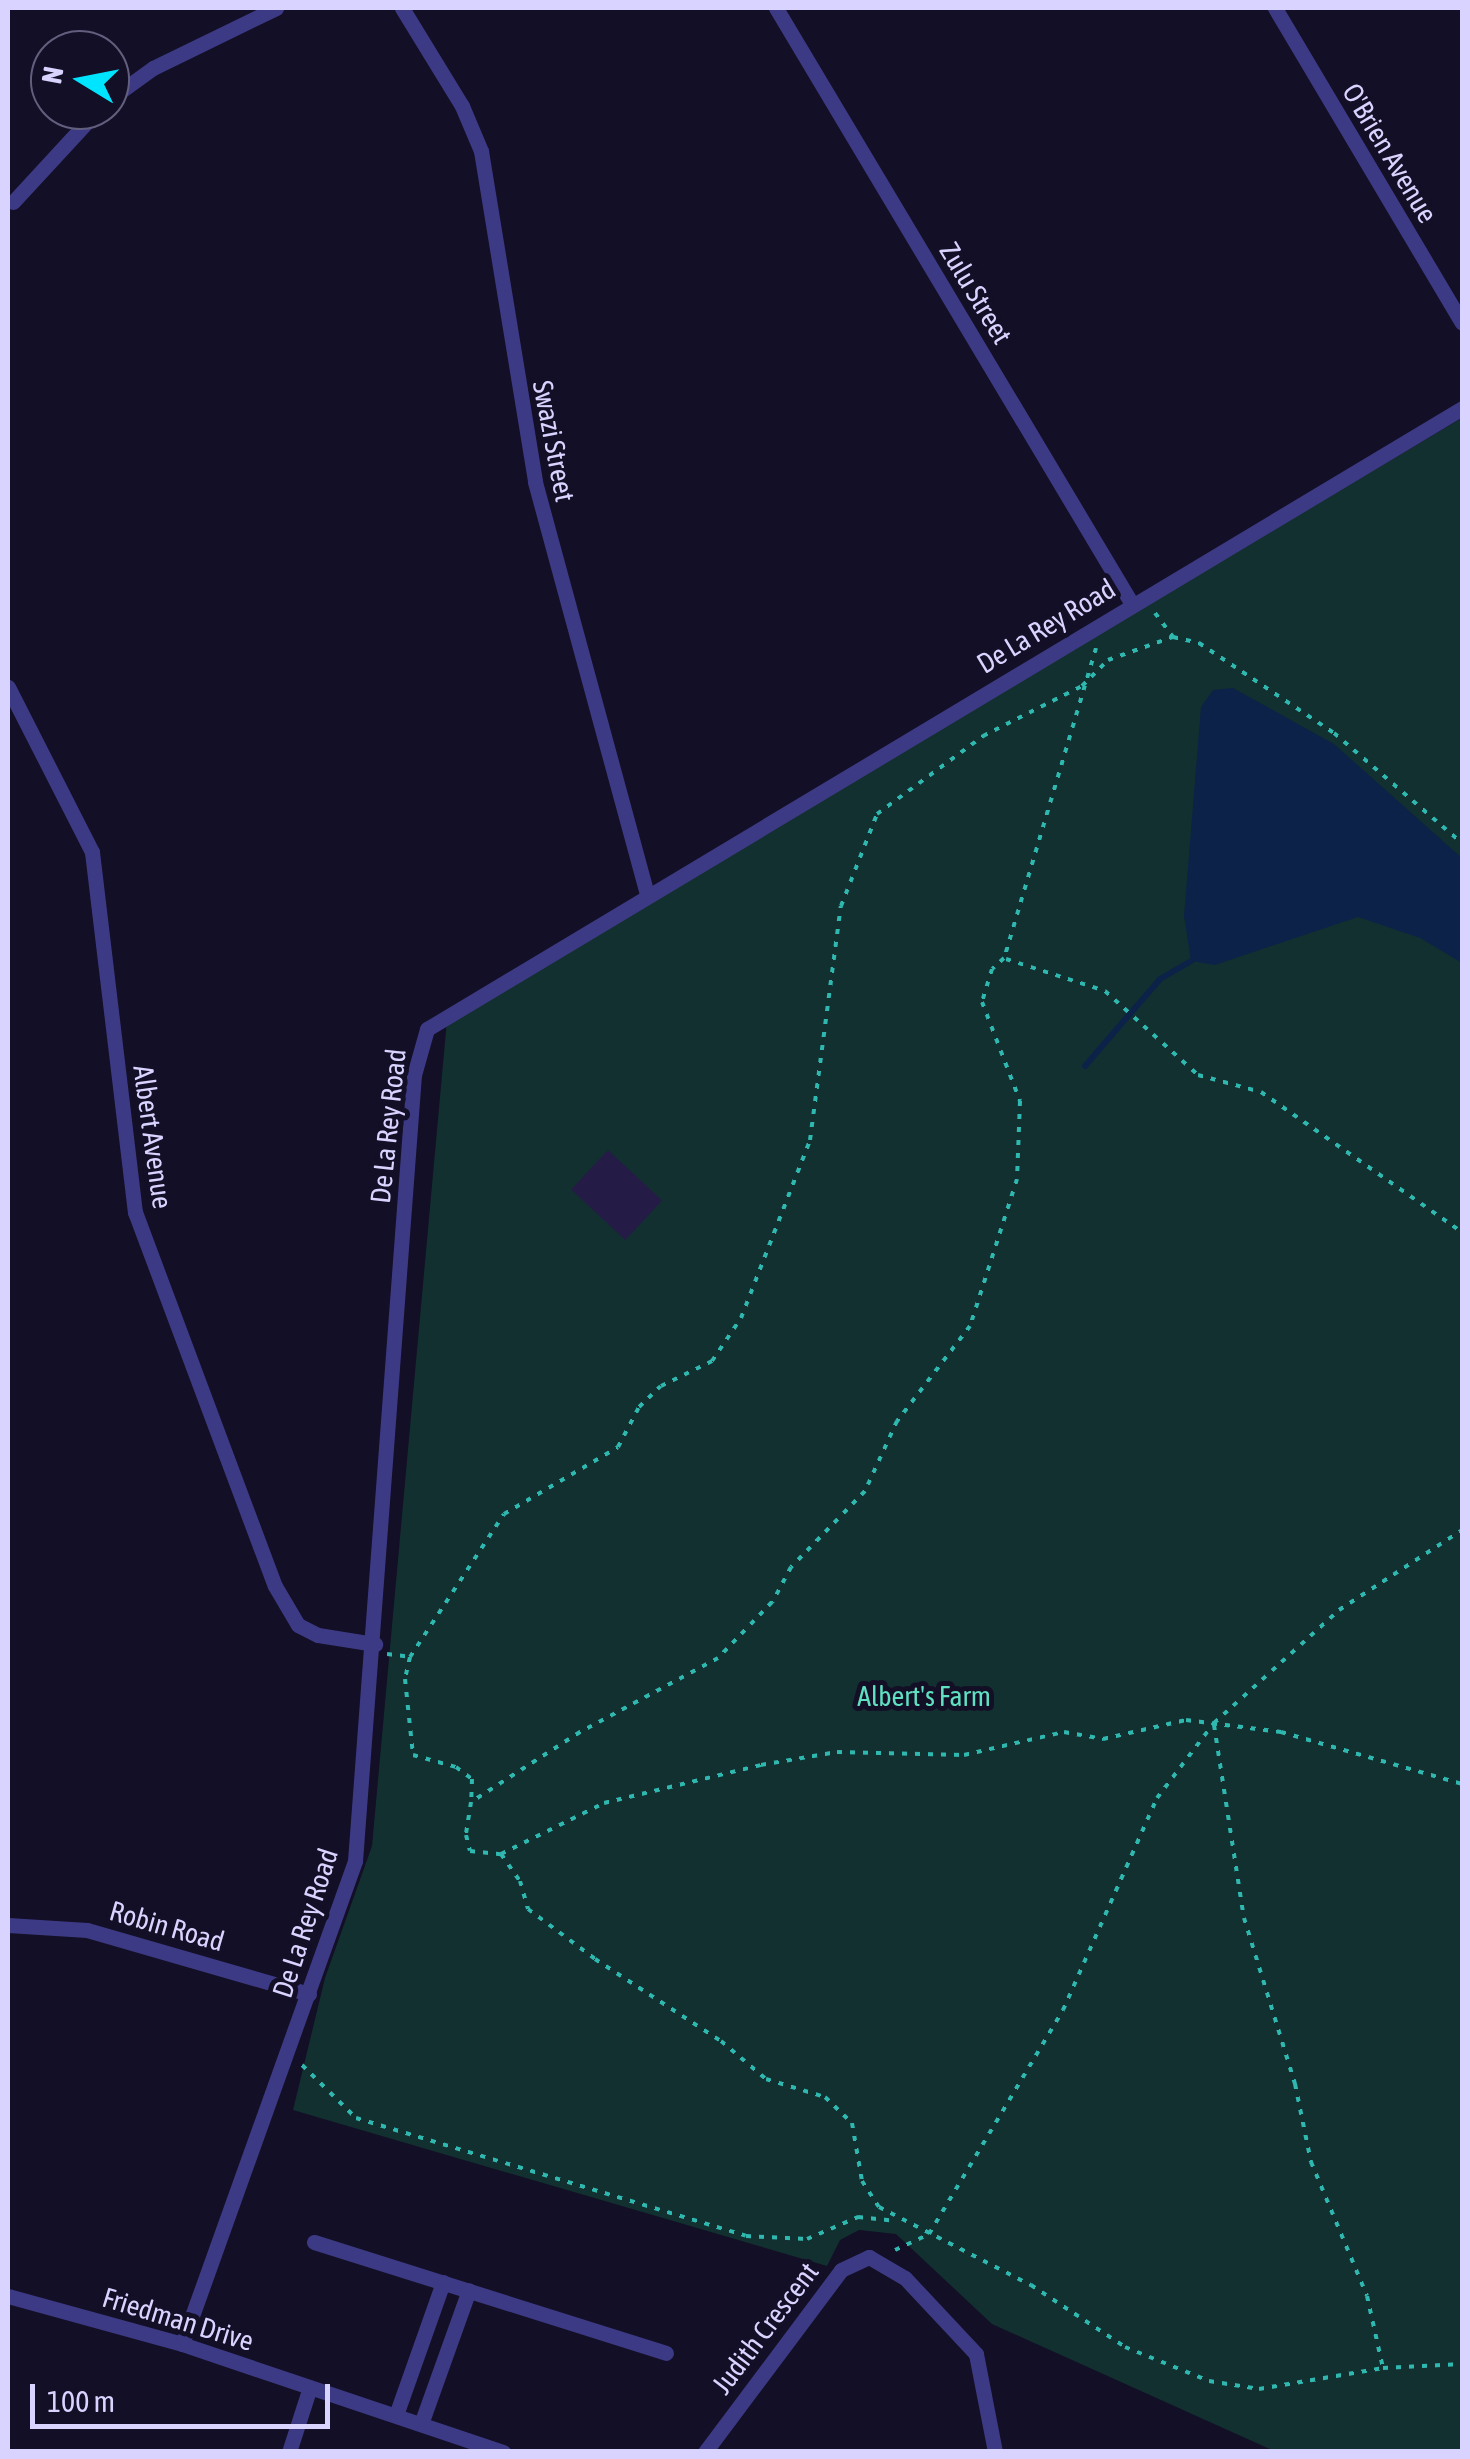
<!DOCTYPE html>
<html>
<head>
<meta charset="utf-8">
<style>
	body { margin:0 }
	#map { position:relative; width:1470px; height:2459px; overflow:hidden; background:#130f26; font-family:"Asap Condensed",sans-serif }
	div>[style] { position:absolute }
	[style*='--x'] { left:calc(var(--x)*1px); top:calc(var(--y)*1px); width:calc(var(--w)*1px); rotate:calc(var(--a)*1deg) }
	.green>* { inset:0; background:#12302f }
	.water>* { inset:0; background:#0c2248 }
	.stream>* { height:6px; margin:-3px; padding:0 3px; transform-origin:3px; border-radius:3px; background:#0c2248 }
	.building>* { inset:0; background:#241b47; transform-origin:0 0 }
	.path>* { height:4px; margin-top:-2px; transform-origin:0; background:repeating-linear-gradient(90deg,#2fb8b0 0 5px,transparent 0 13px) }
	.minor>* { height:15px; margin:-7.5px; padding:0 7.5px; transform-origin:7.5px; border-radius:7.5px; background:#3d3a85 }
	span { translate:-50% -50%; white-space:nowrap; text-align:center; line-height:1.15; -webkit-text-stroke:10px #130f26; paint-order:stroke }
	.street-label { font-size:28px; color:#d9d4ff }
	.park-label { font-size:28px; color:#5fe0c0 }
	.frame { position:absolute; inset:0; border:10px solid #d9d4ff; pointer-events:none }
	.north { position:absolute; left:30px; top:30px; width:100px; height:100px; box-sizing:border-box; background:#130f26; border:2px solid #625e7d; border-radius:50%; rotate:280deg; font-size:28px; font-weight:700; line-height:40px; text-align:center; color:#d9d4ff }
	.north::after { content:''; display:block; margin:auto; width:35px; height:45px; background:#00e5ff; clip-path:polygon(50% 0,100% 100%,50% 72%,0 100%) }
	.scale { position:absolute; left:30px; top:2384px; width:300px; height:45px; box-sizing:border-box; border:5px solid #d9d4ff; border-top:0; padding-left:12px; font-size:30px; line-height:35px; white-space:nowrap; color:#d9d4ff; -webkit-text-stroke:8px #130f26; paint-order:stroke }
</style>
</head>
<body>
<div id="map">
	<div class="green">
		<div style="clip-path:polygon(1462px 418px,1462px 2451px,1274px 2451px,992px 2324px,896px 2234px,859px 2230px,840px 2240px,827px 2266px,293px 2110px,325px 1978px,372px 1846px,447px 1020px)"></div>
	</div>
	<div class="water">
		<div style="clip-path:polygon(1233px 688px,1334px 744px,1462px 858px,1462px 963px,1420px 938px,1358px 917px,1215px 965px,1191px 961px,1184px 916px,1201px 707px,1213px 690px)"></div>
	</div>
	<div class="stream">
		<div style="--x:1085;--y:1066;--w:115;--a:-49.2"></div>
		<div style="--x:1160;--y:979;--w:36;--a:-30"></div>
	</div>
	<div class="building">
		<div style="left:608px;top:1150px;width:74px;height:54px;rotate:43deg"></div>
	</div>
	<div class="path">
		<div style="--x:1155;--y:613;--w:30;--a:53"></div>
		<div style="--x:1173;--y:637;--w:27;--a:13"></div>
		<div style="--x:1199;--y:643;--w:162;--a:33.7"></div>
		<div style="--x:1334;--y:733;--w:169;--a:40.7"></div>
		<div style="--x:1096;--y:648;--w:323;--a:106.5"></div>
		<div style="--x:1004;--y:958;--w:16;--a:137"></div>
		<div style="--x:992;--y:969;--w:34;--a:107"></div>
		<div style="--x:982;--y:1002;--w:106;--a:69"></div>
		<div style="--x:1020;--y:1101;--w:78;--a:92.2"></div>
		<div style="--x:1017;--y:1179;--w:154;--a:107.7"></div>
		<div style="--x:970;--y:1326;--w:120;--a:127.5"></div>
		<div style="--x:897;--y:1421;--w:77;--a:114.6"></div>
		<div style="--x:865;--y:1491;--w:106;--a:134.2"></div>
		<div style="--x:791;--y:1567;--w:40;--a:118"></div>
		<div style="--x:772;--y:1602;--w:78;--a:134"></div>
		<div style="--x:718;--y:1658;--w:157;--a:151.8"></div>
		<div style="--x:580;--y:1732;--w:130;--a:147.3"></div>
		<div style="--x:471;--y:1802;--w:33;--a:99"></div>
		<div style="--x:466;--y:1835;--w:16;--a:76"></div>
		<div style="--x:470;--y:1851;--w:31;--a:6"></div>
		<div style="--x:501;--y:1854;--w:33;--a:55"></div>
		<div style="--x:520;--y:1881;--w:29;--a:74"></div>
		<div style="--x:528;--y:1909;--w:84;--a:36.7"></div>
		<div style="--x:595;--y:1959;--w:150;--a:33.1"></div>
		<div style="--x:721;--y:2041;--w:59;--a:40.2"></div>
		<div style="--x:766;--y:2079;--w:62;--a:17"></div>
		<div style="--x:825;--y:2097;--w:37;--a:44"></div>
		<div style="--x:852;--y:2123;--w:59;--a:80.2"></div>
		<div style="--x:862;--y:2181;--w:31;--a:57"></div>
		<div style="--x:879;--y:2207;--w:171;--a:27.2"></div>
		<div style="--x:1031;--y:2285;--w:113;--a:33.4"></div>
		<div style="--x:1125;--y:2347;--w:91;--a:22"></div>
		<div style="--x:1209;--y:2381;--w:51;--a:9.1"></div>
		<div style="--x:1259;--y:2389;--w:126;--a:-9.6"></div>
		<div style="--x:1383;--y:2368;--w:79;--a:-2.9"></div>
		<div style="--x:1006;--y:959;--w:104;--a:17.9"></div>
		<div style="--x:1105;--y:991;--w:125;--a:42.1"></div>
		<div style="--x:1198;--y:1075;--w:65;--a:15.1"></div>
		<div style="--x:1261;--y:1092;--w:245;--a:34.9"></div>
		<div style="--x:387;--y:1654;--w:23;--a:7"></div>
		<div style="--x:410;--y:1657;--w:23;--a:103"></div>
		<div style="--x:405;--y:1679;--w:76;--a:84"></div>
		<div style="--x:413;--y:1755;--w:45;--a:15.6"></div>
		<div style="--x:456;--y:1767;--w:20;--a:37"></div>
		<div style="--x:472;--y:1779;--w:23;--a:92"></div>
		<div style="--x:410;--y:1657;--w:171;--a:-56.7"></div>
		<div style="--x:504;--y:1514;--w:132;--a:-30.4"></div>
		<div style="--x:618;--y:1447;--w:45;--a:-62.3"></div>
		<div style="--x:639;--y:1407;--w:30;--a:-44"></div>
		<div style="--x:661;--y:1386;--w:57;--a:-26.1"></div>
		<div style="--x:712;--y:1361;--w:52;--a:-56"></div>
		<div style="--x:741;--y:1318;--w:191;--a:-68.8"></div>
		<div style="--x:810;--y:1140;--w:236;--a:-82.5"></div>
		<div style="--x:841;--y:906;--w:99;--a:-68.6"></div>
		<div style="--x:877;--y:814;--w:132;--a:-36.3"></div>
		<div style="--x:983;--y:736;--w:111;--a:-26.8"></div>
		<div style="--x:1082;--y:686;--w:37;--a:-45"></div>
		<div style="--x:1108;--y:660;--w:69;--a:-19.5"></div>
		<div style="--x:1214;--y:1725;--w:195;--a:81.2"></div>
		<div style="--x:1244;--y:1918;--w:174;--a:72.9"></div>
		<div style="--x:1295;--y:2084;--w:80;--a:78.4"></div>
		<div style="--x:1311;--y:2162;--w:145;--a:67.3"></div>
		<div style="--x:1367;--y:2296;--w:74;--a:77.5"></div>
		<div style="--x:501;--y:1854;--w:115;--a:-26.3"></div>
		<div style="--x:604;--y:1803;--w:162;--a:-13.6"></div>
		<div style="--x:761;--y:1765;--w:77;--a:-9.7"></div>
		<div style="--x:837;--y:1752;--w:127;--a:1.4"></div>
		<div style="--x:964;--y:1755;--w:103;--a:-13"></div>
		<div style="--x:1064;--y:1732;--w:40;--a:10"></div>
		<div style="--x:1103;--y:1739;--w:85;--a:-12.9"></div>
		<div style="--x:1186;--y:1720;--w:96;--a:7.2"></div>
		<div style="--x:1281;--y:1732;--w:188;--a:16"></div>
		<div style="--x:302;--y:2065;--w:76;--a:44.5"></div>
		<div style="--x:356;--y:2118;--w:407;--a:16.8"></div>
		<div style="--x:746;--y:2236;--w:61;--a:2.8"></div>
		<div style="--x:807;--y:2239;--w:56;--a:-23.3"></div>
		<div style="--x:858;--y:2217;--w:39;--a:6"></div>
		<div style="--x:895;--y:2250;--w:38;--a:-25"></div>
		<div style="--x:929;--y:2234;--w:261;--a:-59.1"></div>
		<div style="--x:1063;--y:2010;--w:232;--a:-66.1"></div>
		<div style="--x:1157;--y:1798;--w:94;--a:-52.8"></div>
		<div style="--x:1214;--y:1723;--w:169;--a:-42.1"></div>
		<div style="--x:1339;--y:1610;--w:147;--a:-33"></div>
	</div>
	<div class="minor">
		<div style="--x:402;--y:8;--w:115;--a:58.5"></div>
		<div style="--x:462;--y:106;--w:49;--a:67.1"></div>
		<div style="--x:481;--y:151;--w:335;--a:80.7"></div>
		<div style="--x:535;--y:482;--w:426;--a:74.8"></div>
		<div style="--x:776;--y:8;--w:694;--a:59.15"></div>
		<div style="--x:1275;--y:8;--w:366;--a:59.3"></div>
		<div style="--x:110;--y:99;--w:53;--a:-35.8"></div>
		<div style="--x:153;--y:68;--w:137;--a:-26"></div>
		<div style="--x:13;--y:202;--w:125;--a:-47.3"></div>
		<div style="--x:8;--y:687;--w:185;--a:63"></div>
		<div style="--x:92;--y:852;--w:363;--a:83.2"></div>
		<div style="--x:135;--y:1212;--w:399;--a:69.5"></div>
		<div style="--x:275;--y:1586;--w:45;--a:59.5"></div>
		<div style="--x:298;--y:1625;--w:22;--a:27"></div>
		<div style="--x:318;--y:1635;--w:58;--a:9"></div>
		<div style="--x:8;--y:1925;--w:79;--a:3.6"></div>
		<div style="--x:87;--y:1930;--w:231;--a:16.1"></div>
		<div style="--x:314;--y:2242;--w:369;--a:17.5"></div>
		<div style="--x:8;--y:2296;--w:180;--a:15.4"></div>
		<div style="--x:182;--y:2344;--w:339;--a:18.6"></div>
		<div style="--x:182;--y:2344;--w:513;--a:-70.29"></div>
		<div style="--x:355;--y:1861;--w:788;--a:-85.71"></div>
		<div style="--x:414;--y:1075;--w:48;--a:-74.2"></div>
		<div style="--x:427;--y:1029;--w:1207;--a:-30.96"></div>
		<div style="--x:396;--y:2415;--w:141;--a:-70.5"></div>
		<div style="--x:421;--y:2424;--w:142;--a:-70.3"></div>
		<div style="--x:289;--y:2452;--w:68;--a:-72.1"></div>
		<div style="--x:705;--y:2452;--w:227;--a:-53.2"></div>
		<div style="--x:841;--y:2270;--w:31;--a:-25"></div>
		<div style="--x:869;--y:2257;--w:42;--a:30.3"></div>
		<div style="--x:905;--y:2278;--w:104;--a:46.9"></div>
		<div style="--x:976;--y:2354;--w:100;--a:79"></div>
	</div>
	<div class="street-label">
		<span style="left:1390px;top:153px;rotate:59deg">O'Brien Avenue</span>
		<span style="left:976px;top:293px;rotate:59deg">Zulu Street</span>
		<span style="left:554px;top:441px;rotate:79deg">Swazi Street</span>
		<span style="left:1046px;top:626px;rotate:-31deg">De La Rey Road</span>
		<span style="left:388px;top:1126px;rotate:-84deg">De La Rey Road</span>
		<span style="left:153px;top:1137px;rotate:82deg">Albert Avenue</span>
		<span style="left:305px;top:1923px;rotate:-72deg">De La Rey Road</span>
		<span style="left:167px;top:1926px;rotate:16deg">Robin Road</span>
		<span style="left:178px;top:2319px;rotate:17deg">Friedman Drive</span>
		<span style="left:765px;top:2328px;rotate:-53deg">Judith Crescent</span>
	</div>
	<div class="park-label">
		<span style="left:924px;top:1696px">Albert's Farm</span>
	</div>
	<div class="frame"></div>
	<div class="north">N</div>
	<div class="scale">100 m</div>
</div>
</body>
</html>
